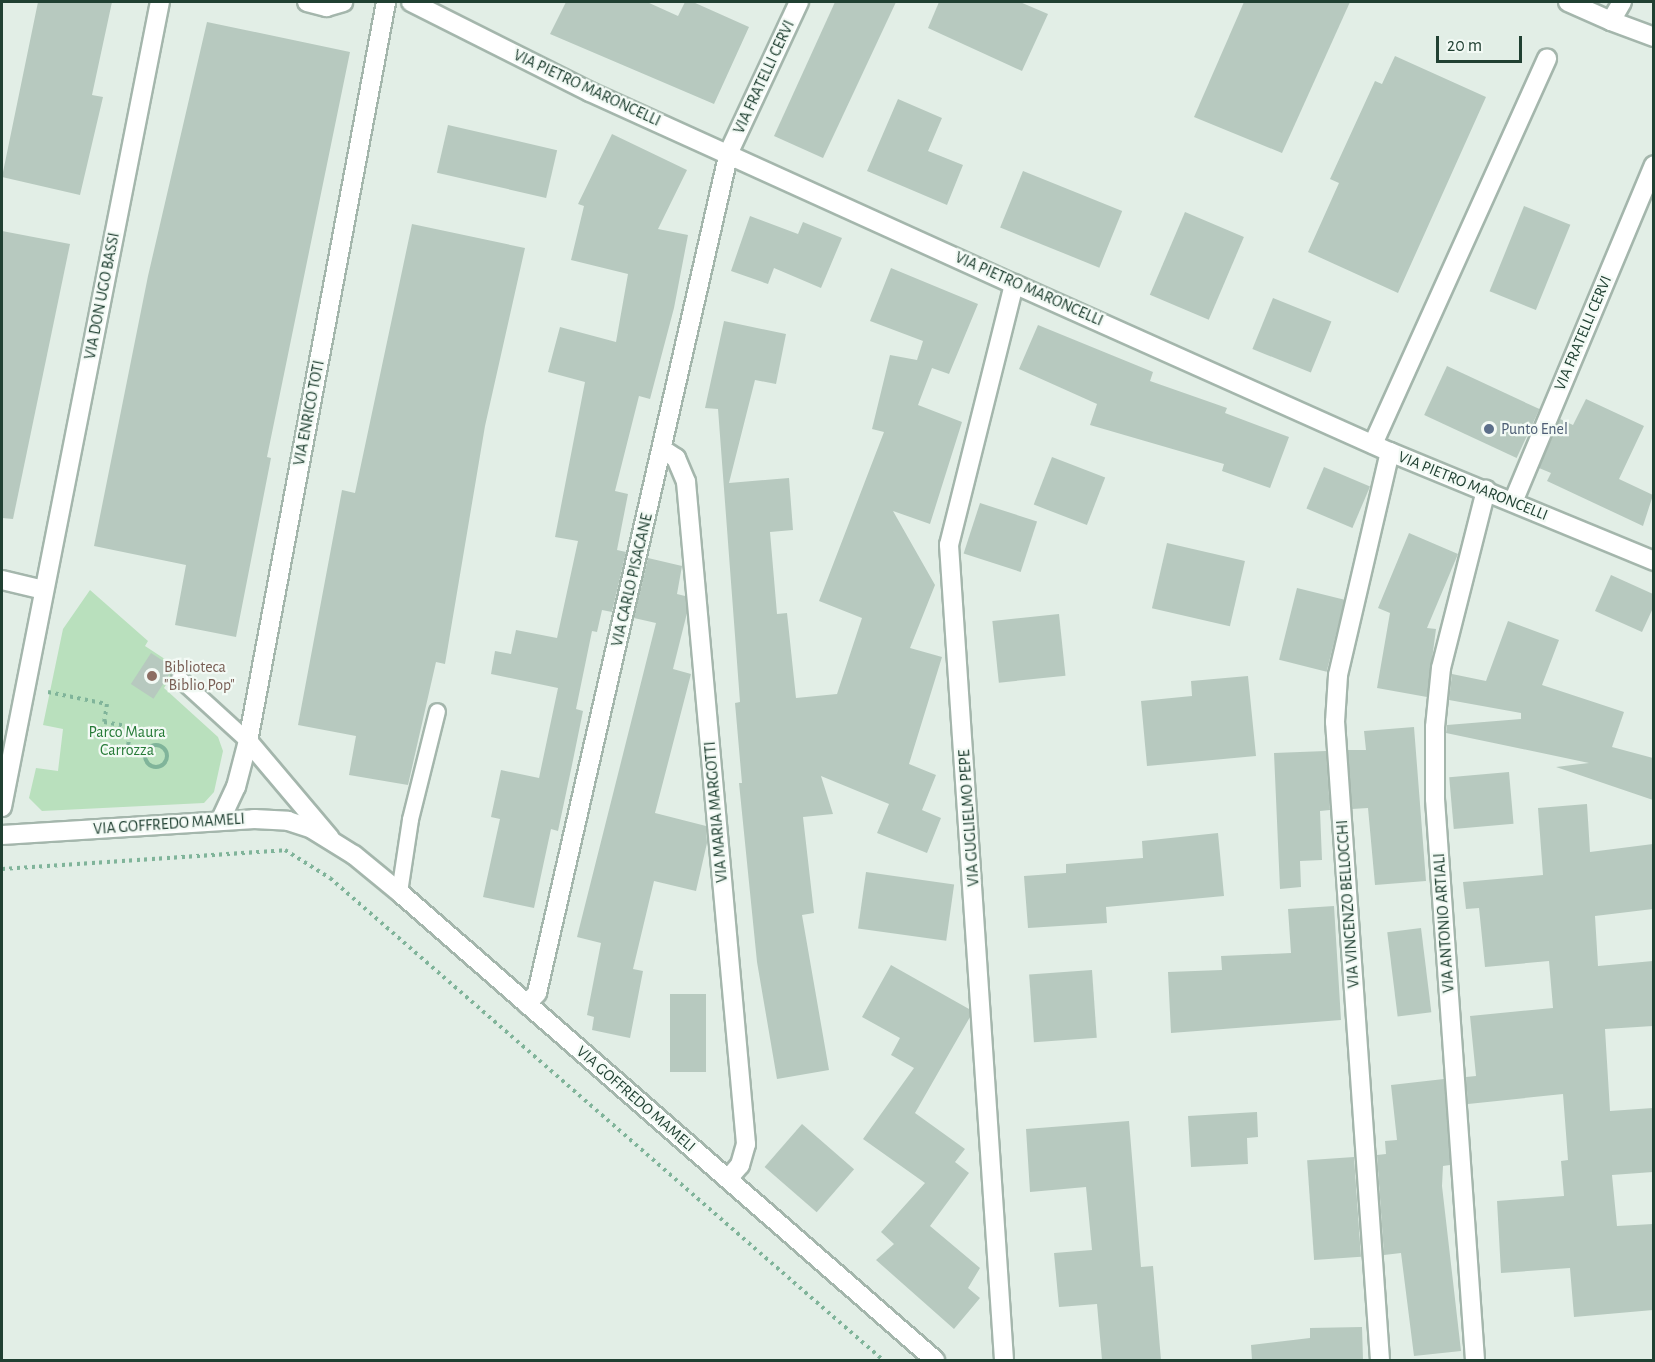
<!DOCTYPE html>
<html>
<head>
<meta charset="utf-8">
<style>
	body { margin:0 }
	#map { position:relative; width:1655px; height:1362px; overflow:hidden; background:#e2eee6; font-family:"Alegreya Sans",sans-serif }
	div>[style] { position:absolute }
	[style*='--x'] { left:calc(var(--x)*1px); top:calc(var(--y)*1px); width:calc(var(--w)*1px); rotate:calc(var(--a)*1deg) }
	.green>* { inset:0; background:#b9e0bd }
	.building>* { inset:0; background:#b7c9bf; transform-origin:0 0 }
	.path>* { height:4px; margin-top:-2px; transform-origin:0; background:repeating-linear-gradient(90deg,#80b49a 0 3px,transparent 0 7.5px) }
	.path>.ring { margin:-2px; padding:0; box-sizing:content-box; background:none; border:4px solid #80b49a; border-radius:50% }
	.roads { filter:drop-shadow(2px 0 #a4b6ac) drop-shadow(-2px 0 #a4b6ac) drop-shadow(0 2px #a4b6ac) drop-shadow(0 -2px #a4b6ac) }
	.lane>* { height:15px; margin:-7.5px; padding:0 7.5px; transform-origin:7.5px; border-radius:7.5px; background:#fff }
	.street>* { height:18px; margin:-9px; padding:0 9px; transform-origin:9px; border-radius:9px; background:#fff }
	.secondary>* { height:18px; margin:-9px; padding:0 9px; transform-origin:9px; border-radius:9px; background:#fff }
	.dots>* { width:16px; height:16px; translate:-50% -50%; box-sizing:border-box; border:3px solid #f3faf5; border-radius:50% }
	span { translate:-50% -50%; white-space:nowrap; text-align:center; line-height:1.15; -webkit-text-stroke:4.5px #f3faf5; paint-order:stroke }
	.street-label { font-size:16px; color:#204032 }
	.service-label { font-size:16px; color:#4e5e75 }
	.left { translate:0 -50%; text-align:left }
	.education-label { font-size:16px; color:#785e54 }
	.park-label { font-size:16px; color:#277b38 }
	.frame { position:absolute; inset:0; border:3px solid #204032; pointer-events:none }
	.scale { position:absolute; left:1436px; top:36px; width:86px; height:27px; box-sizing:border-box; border:3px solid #204032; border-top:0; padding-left:8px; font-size:18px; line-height:21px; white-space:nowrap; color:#204032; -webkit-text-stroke:4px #f3faf5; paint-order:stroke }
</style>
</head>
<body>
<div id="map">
	<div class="green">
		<div style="clip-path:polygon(90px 590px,148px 641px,145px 646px,177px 667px,164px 688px,218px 737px,223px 751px,214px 792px,204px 803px,42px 811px,29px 798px,36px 768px,58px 771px,63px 729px,43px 725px,63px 629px)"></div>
	</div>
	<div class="building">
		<div style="clip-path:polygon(38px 2px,112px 2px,92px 95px,103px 97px,80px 195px,2px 177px)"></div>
		<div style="clip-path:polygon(566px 2px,647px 2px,678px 16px,685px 2px,693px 2px,749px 27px,714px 104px,550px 34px)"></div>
		<div style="clip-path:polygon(835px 2px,896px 2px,823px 158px,774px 136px)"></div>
		<div style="clip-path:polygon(939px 2px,1020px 2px,1048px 14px,1022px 71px,928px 28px)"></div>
		<div style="clip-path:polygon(1244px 2px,1350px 2px,1282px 153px,1194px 117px)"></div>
		<div style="clip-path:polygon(207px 22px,350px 52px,267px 457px,271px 458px,236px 637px,175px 625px,186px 565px,94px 546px,148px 276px)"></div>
		<div style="clip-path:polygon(1395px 56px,1486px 97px,1398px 293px,1308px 252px,1339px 183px,1330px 179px,1375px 81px,1382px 84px)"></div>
		<div style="clip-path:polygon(898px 99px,942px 118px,928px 151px,963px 165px,947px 205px,867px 171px)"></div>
		<div style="left:448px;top:125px;width:112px;height:49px;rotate:13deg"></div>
		<div style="clip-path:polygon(612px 134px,687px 170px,658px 229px,688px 235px,674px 308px,650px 399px,639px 396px,615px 491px,628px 494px,617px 550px,626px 552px,612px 612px,602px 610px,597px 632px,592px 631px,576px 709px,583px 711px,572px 765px,558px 831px,551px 829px,534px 908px,483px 897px,500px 819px,491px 817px,501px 770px,539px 778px,558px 688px,491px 674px,495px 651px,511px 654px,516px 630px,557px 638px,578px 541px,555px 537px,585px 382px,548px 372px,560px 327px,616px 342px,628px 274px,571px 260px,584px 206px,578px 204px)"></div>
		<div style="left:1023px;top:171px;width:107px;height:61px;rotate:22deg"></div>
		<div style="left:1524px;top:206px;width:50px;height:92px;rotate:22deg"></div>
		<div style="left:1185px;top:212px;width:64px;height:90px;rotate:23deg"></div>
		<div style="clip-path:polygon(750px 216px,798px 234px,803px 222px,842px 238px,821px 288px,774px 268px,768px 284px,731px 271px)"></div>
		<div style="clip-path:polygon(412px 224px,525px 248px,485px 426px,445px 664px,436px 662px,408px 785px,349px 775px,356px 736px,298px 725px,342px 490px,355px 493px)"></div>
		<div style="clip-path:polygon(2px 231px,70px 244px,13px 519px,2px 518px)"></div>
		<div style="clip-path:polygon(891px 268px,978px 304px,949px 374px,932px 368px,918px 405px,962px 422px,930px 524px,893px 511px,935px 585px,910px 648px,942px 657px,909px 764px,936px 775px,922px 810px,941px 818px,927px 853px,877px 833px,889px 804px,821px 776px,833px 814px,803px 817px,814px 913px,802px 915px,829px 1070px,777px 1079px,757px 962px,739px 783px,742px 783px,735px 703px,740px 702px,718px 409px,705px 408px,724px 321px,786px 334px,776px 384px,755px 380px,729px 483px,789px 478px,793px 530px,770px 532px,777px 614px,787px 613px,796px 698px,837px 694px,862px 618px,819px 601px,884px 432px,872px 429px,890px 355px,917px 360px,923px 341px,870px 321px)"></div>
		<div style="left:1273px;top:298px;width:63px;height:55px;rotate:22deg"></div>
		<div style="clip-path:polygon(1038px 325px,1153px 372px,1150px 381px,1227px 408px,1225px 413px,1289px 437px,1270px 488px,1222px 471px,1224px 464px,1090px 425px,1097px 404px,1019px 369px)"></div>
		<div style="left:1447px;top:366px;width:102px;height:54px;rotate:25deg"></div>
		<div style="clip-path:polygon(1586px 399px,1644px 426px,1619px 479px,1653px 495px,1643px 526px,1547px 481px,1551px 473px,1539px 468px,1560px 419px,1573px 425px)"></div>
		<div style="left:1052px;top:457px;width:57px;height:51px;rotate:21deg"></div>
		<div style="left:1324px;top:467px;width:50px;height:45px;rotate:23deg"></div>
		<div style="left:980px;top:503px;width:60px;height:53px;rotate:18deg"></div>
		<div style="clip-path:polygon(1409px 533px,1458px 554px,1427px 628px,1436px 629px,1427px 697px,1377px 688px,1390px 613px,1378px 608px)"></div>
		<div style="left:1167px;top:543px;width:80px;height:67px;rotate:13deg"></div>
		<div style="clip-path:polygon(648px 558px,682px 566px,677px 594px,685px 596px,687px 613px,673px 669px,691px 674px,655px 813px,706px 826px,707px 843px,696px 891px,654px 881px,633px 969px,643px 971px,630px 1038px,592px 1030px,594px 1017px,587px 1015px,601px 943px,577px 937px,656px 623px,634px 618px)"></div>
		<div style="clip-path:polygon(1611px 575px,1653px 594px,1653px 608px,1642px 632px,1595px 611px)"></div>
		<div style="left:1297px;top:588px;width:49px;height:74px;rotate:14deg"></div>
		<div style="left:1059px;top:614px;width:62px;height:67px;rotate:84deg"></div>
		<div style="clip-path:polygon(1508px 621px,1559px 640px,1542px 685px,1624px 712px,1612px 747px,1653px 758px,1653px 800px,1556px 767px,1589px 763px,1446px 733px,1447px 725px,1521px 719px,1521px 713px,1449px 700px,1452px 674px,1486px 681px)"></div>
		<div style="left:151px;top:653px;width:27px;height:37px;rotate:33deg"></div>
		<div style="clip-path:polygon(1248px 676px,1256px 756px,1147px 766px,1141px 701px,1192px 696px,1191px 681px)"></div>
		<div style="clip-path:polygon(1414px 727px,1426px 881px,1375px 885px,1368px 808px,1352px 809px,1348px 750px,1366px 750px,1364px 731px)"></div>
		<div style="clip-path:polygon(1326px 751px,1330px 810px,1320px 811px,1322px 860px,1300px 861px,1301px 887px,1280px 889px,1274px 753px)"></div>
		<div style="left:1509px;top:772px;width:52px;height:60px;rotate:85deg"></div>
		<div style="clip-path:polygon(1587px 804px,1590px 852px,1653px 844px,1653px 909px,1595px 916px,1598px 966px,1653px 961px,1653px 1026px,1605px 1029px,1610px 1111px,1653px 1108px,1653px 1172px,1612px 1175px,1617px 1226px,1653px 1224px,1653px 1310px,1574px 1317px,1570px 1268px,1501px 1273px,1497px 1201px,1564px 1196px,1561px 1161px,1568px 1160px,1563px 1094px,1468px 1104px,1466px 1077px,1476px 1076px,1470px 1016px,1553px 1008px,1549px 961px,1485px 967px,1479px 908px,1466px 909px,1463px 882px,1543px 875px,1538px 808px)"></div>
		<div style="clip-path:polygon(1218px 833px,1224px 896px,1106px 907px,1107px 923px,1028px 928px,1024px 876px,1066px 873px,1066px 864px,1143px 858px,1142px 841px)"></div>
		<div style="left:866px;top:872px;width:89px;height:57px;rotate:8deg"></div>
		<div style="clip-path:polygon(1334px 906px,1341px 1020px,1171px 1033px,1168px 972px,1222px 970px,1221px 956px,1291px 953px,1288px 909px)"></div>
		<div style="left:1421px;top:928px;width:85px;height:34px;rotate:83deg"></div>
		<div style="clip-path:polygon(891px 965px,969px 1009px,970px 1017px,915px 1113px,965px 1149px,955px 1162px,969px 1173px,930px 1226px,980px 1268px,968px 1288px,980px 1298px,954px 1329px,876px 1260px,894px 1244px,881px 1232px,925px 1183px,863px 1139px,914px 1068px,891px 1055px,900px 1038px,862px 1017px)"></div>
		<div style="left:1092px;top:970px;width:68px;height:63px;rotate:86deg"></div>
		<div style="left:670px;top:994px;width:36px;height:78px"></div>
		<div style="clip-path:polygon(1444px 1079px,1450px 1165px,1443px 1166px,1442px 1186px,1461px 1351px,1414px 1356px,1401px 1253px,1384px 1255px,1377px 1155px,1386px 1154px,1385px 1141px,1397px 1140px,1391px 1085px)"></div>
		<div style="clip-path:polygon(1257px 1112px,1258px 1137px,1247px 1138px,1248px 1164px,1191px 1167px,1188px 1116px)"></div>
		<div style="clip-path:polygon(1129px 1121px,1141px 1267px,1153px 1266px,1161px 1360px,1102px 1360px,1097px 1304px,1059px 1307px,1054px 1253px,1092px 1250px,1086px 1187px,1030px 1192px,1026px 1129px)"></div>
		<div style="left:802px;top:1124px;width:69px;height:57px;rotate:41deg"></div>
		<div style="left:1354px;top:1157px;width:100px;height:47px;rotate:86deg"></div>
		<div style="clip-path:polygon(1362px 1327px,1363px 1360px,1252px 1360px,1251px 1345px,1310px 1338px,1310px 1328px)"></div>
	</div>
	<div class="path">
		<div style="--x:48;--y:692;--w:60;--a:11.5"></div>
		<div style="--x:107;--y:704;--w:18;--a:99"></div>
		<div style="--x:104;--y:722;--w:27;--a:10"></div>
		<div style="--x:131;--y:727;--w:24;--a:99"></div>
		<div style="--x:127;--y:751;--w:18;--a:9"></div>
		<div class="ring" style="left:145px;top:745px;width:18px;height:18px"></div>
		<div style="--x:2;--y:869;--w:284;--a:-3.8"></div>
		<div style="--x:285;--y:850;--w:53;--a:31.9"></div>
		<div style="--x:330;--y:878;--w:734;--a:41.08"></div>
	</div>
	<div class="roads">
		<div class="lane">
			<div style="--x:179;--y:678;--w:93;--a:42.4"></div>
			<div style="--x:399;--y:892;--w:74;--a:-81.4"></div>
			<div style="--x:410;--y:819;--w:111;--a:-76"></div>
		</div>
		<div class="street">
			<div style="--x:307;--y:2;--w:20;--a:15"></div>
			<div style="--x:326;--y:7;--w:18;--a:-16"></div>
			<div style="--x:1568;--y:2;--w:47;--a:23.8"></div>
			<div style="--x:1611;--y:21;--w:22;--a:-60"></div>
			<div style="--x:1611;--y:21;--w:46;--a:20.4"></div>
			<div style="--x:1373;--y:444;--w:423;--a:-65.7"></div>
			<div style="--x:662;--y:449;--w:17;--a:33"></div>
			<div style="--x:676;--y:458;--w:26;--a:67"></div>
			<div style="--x:686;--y:482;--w:665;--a:84.82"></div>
			<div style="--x:746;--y:1144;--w:22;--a:106"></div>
			<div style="--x:740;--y:1165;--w:18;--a:131"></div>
			<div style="--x:1513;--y:502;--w:365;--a:-67.3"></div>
			<div style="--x:2;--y:580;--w:43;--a:13.4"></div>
			<div style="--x:248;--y:741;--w:127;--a:49.8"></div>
			<div style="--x:2;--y:807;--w:820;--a:-78.9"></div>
			<div style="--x:220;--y:821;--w:38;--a:-65"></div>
			<div style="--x:236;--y:787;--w:48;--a:-75.4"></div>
			<div style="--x:248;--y:741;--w:752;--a:-79.42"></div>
			<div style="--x:527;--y:1004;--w:15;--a:-48"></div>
			<div style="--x:537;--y:993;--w:863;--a:-77.14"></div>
			<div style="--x:729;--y:152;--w:166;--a:-65"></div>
			<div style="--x:1004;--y:1360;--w:817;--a:-93.86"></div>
			<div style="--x:949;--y:545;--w:269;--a:-76"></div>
			<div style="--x:1380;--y:1360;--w:640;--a:-94.03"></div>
			<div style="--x:1335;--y:722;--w:47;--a:-86.3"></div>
			<div style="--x:1338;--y:675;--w:229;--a:-76.9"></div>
			<div style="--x:1475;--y:1360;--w:562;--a:-94.08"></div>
			<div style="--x:1435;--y:799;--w:72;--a:-90"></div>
			<div style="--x:1435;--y:727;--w:59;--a:-84.2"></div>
			<div style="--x:1441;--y:668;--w:184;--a:-75.8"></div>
		</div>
		<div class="secondary">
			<div style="--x:411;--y:2;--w:200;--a:26.7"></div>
			<div style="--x:590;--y:92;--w:465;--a:24.4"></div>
			<div style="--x:1014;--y:284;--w:412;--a:24.1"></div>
			<div style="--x:1390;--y:452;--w:286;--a:22.4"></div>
			<div style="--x:2;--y:835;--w:253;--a:-3.6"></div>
			<div style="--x:254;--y:819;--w:34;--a:3"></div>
			<div style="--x:288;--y:821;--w:25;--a:18"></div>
			<div style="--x:312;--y:829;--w:49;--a:31.8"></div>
			<div style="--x:354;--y:855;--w:58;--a:39.4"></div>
			<div style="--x:399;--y:892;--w:712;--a:41.13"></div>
		</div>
	</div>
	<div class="dots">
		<div style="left:1489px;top:429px;background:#5c6f8a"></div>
		<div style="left:152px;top:676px;background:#8d6e63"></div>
	</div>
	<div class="street-label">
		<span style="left:764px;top:77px;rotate:-65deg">VIA FRATELLI CERVI</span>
		<span style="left:587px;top:88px;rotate:25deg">VIA PIETRO MARONCELLI</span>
		<span style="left:1029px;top:289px;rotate:24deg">VIA PIETRO MARONCELLI</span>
		<span style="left:102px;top:296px;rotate:-79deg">VIA DON UGO BASSI</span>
		<span style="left:1583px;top:333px;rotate:-67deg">VIA FRATELLI CERVI</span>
		<span style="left:309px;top:413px;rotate:-79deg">VIA ENRICO TOTI</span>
		<span style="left:1473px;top:486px;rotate:22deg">VIA PIETRO MARONCELLI</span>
		<span style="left:632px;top:580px;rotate:-77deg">VIA CARLO PISACANE</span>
		<span style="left:716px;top:812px;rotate:-95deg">VIA MARIA MARGOTTI</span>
		<span style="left:969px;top:818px;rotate:-94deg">VIA GUGLIELMO PEPE</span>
		<span style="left:169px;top:824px;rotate:-4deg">VIA GOFFREDO MAMELI</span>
		<span style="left:1348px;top:904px;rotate:-94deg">VIA VINCENZO BELLOCCHI</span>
		<span style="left:1444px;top:923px;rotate:-94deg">VIA ANTONIO ARTIALI</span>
		<span style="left:636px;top:1099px;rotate:41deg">VIA GOFFREDO MAMELI</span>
	</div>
	<div class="service-label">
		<span class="left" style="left:1501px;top:429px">Punto Enel</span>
	</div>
	<div class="education-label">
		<span class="left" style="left:164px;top:676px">Biblioteca<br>"Biblio Pop"</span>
	</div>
	<div class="park-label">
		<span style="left:127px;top:741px">Parco Maura<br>Carrozza</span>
	</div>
	<div class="frame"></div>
	<div class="scale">20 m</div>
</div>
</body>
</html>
